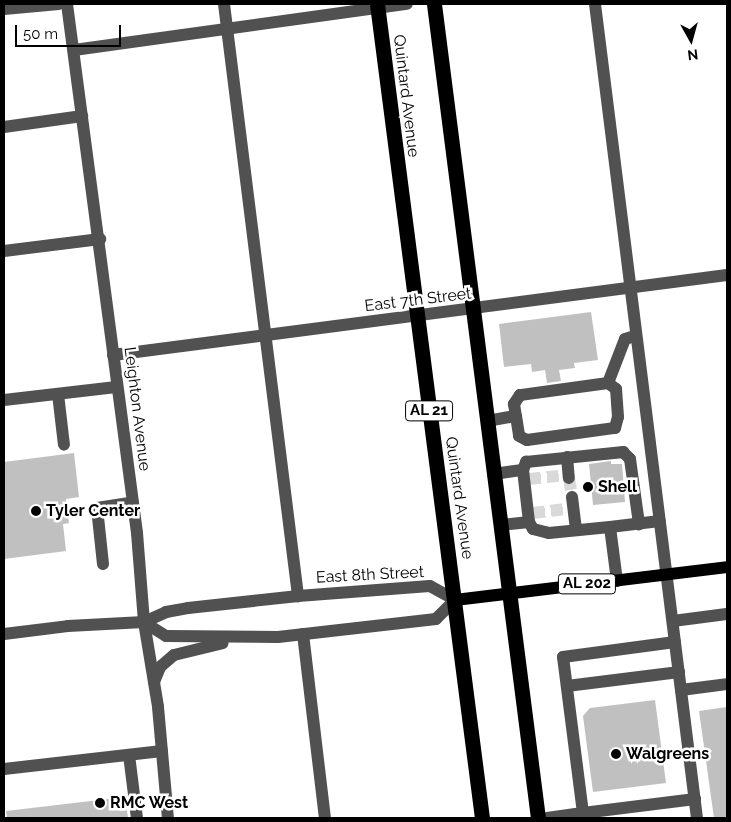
<!DOCTYPE html>
<html>
<head>
<meta charset="utf-8">
<style>
	body { margin:0 }
	#map { position:relative; width:731px; height:822px; overflow:hidden; background:#fff; font-family:Raleway,sans-serif }
	div>[style] { position:absolute }
	[style*='--x'] { left:calc(var(--x)*1px); top:calc(var(--y)*1px); width:calc(var(--w)*1px); rotate:calc(var(--a)*1deg) }
	.building>* { inset:0; background:#c0c0c0 }
	.minor-tunnel>* { height:12px; margin-top:-6px; transform-origin:0; background:repeating-linear-gradient(90deg,#d9d9d9 0 12px,transparent 0 18px) }
	.minor>* { height:12px; margin:-6px; padding:0 6px; transform-origin:6px; border-radius:6px; background:#515151 }
	.major>* { height:12px; margin:-6px; padding:0 6px; transform-origin:6px; border-radius:6px; background:#000 }
	.highway>* { height:15px; margin:-7.5px; padding:0 7.5px; transform-origin:7.5px; border-radius:7.5px; background:#000 }
	.dots>* { width:14px; height:14px; translate:-50% -50%; box-sizing:border-box; border:2px solid #fff; border-radius:50% }
	span { translate:-50% -50%; white-space:nowrap; text-align:center; line-height:1.15; -webkit-text-stroke:5px #fff; paint-order:stroke }
	.shield-label span { padding:1px 4px; background:#fff; border:1px solid; border-radius:4px; -webkit-text-stroke-width:0 }
	.shield-label { font-size:15px; color:#000; font-weight:700 }
	.street-label { font-size:16px; color:#000 }
	.poi-label { font-size:16px; color:#000; font-weight:700 }
	.left { translate:0 -50%; text-align:left }
	.frame { position:absolute; inset:0; border:5px solid #000; pointer-events:none }
	.north { position:absolute; left:666px; top:15px; width:50px; height:50px; -webkit-text-stroke:4px #fff; paint-order:stroke; rotate:173deg; font-size:14px; font-weight:700; line-height:20px; text-align:center; color:#000 }
	.north::after { content:''; display:block; margin:auto; width:18px; height:22px; background:#000; clip-path:polygon(50% 0,100% 100%,50% 72%,0 100%) }
	.scale { position:absolute; left:15px; top:25px; width:106px; height:22px; box-sizing:border-box; border:2px solid #000; border-top:0; padding-left:6px; font-size:15px; line-height:18px; white-space:nowrap; color:#000; -webkit-text-stroke:4px #fff; paint-order:stroke }
</style>
</head>
<body>
<div id="map">
	<div class="building">
		<div style="clip-path:polygon(591px 312px,598px 360px,574px 363px,575px 368px,559px 370px,561px 381px,547px 383px,545px 370px,532px 372px,531px 364px,504px 367px,499px 324px)"></div>
		<div style="clip-path:polygon(74px 453px,79px 497px,66px 499px,69px 523px,63px 524px,66px 551px,4px 559px,4px 462px)"></div>
		<div style="clip-path:polygon(611px 461px,611px 464px,622px 464px,625px 502px,593px 505px,589px 464px)"></div>
		<div style="clip-path:polygon(655px 700px,666px 783px,593px 792px,583px 716px,590px 708px)"></div>
		<div style="clip-path:polygon(727px 707px,727px 818px,714px 818px,699px 711px)"></div>
		<div style="clip-path:polygon(125px 797px,128px 818px,7px 818px,6px 811px)"></div>
	</div>
	<div class="minor-tunnel">
		<div style="--x:569;--y:478;--w:19;--a:81"></div>
		<div style="--x:529;--y:479;--w:30;--a:-6"></div>
		<div style="--x:533;--y:513;--w:31;--a:-7"></div>
	</div>
	<div class="minor">
		<div style="--x:67;--y:4;--w:534;--a:82.46"></div>
		<div style="--x:137;--y:533;--w:89;--a:85.5"></div>
		<div style="--x:144;--y:622;--w:86;--a:80.6"></div>
		<div style="--x:158;--y:707;--w:111;--a:84.9"></div>
		<div style="--x:224;--y:4;--w:597;--a:82.87"></div>
		<div style="--x:595;--y:4;--w:820;--a:82.86"></div>
		<div style="--x:4;--y:9;--w:55;--a:-5.2"></div>
		<div style="--x:74;--y:50;--w:336;--a:-7.9"></div>
		<div style="--x:4;--y:127;--w:79;--a:-8"></div>
		<div style="--x:4;--y:251;--w:97;--a:-7.1"></div>
		<div style="--x:113;--y:355;--w:619;--a:-7.42"></div>
		<div style="--x:608;--y:383;--w:47;--a:-68.9"></div>
		<div style="--x:625;--y:339;--w:10;--a:-17"></div>
		<div style="--x:58;--y:394;--w:51;--a:83.3"></div>
		<div style="--x:4;--y:400;--w:113;--a:-6.6"></div>
		<div style="--x:487;--y:421;--w:29;--a:-10"></div>
		<div style="--x:516;--y:416;--w:20;--a:81"></div>
		<div style="--x:519;--y:436;--w:9;--a:27"></div>
		<div style="--x:527;--y:440;--w:89;--a:-7.8"></div>
		<div style="--x:615;--y:428;--w:11;--a:-75"></div>
		<div style="--x:618;--y:417;--w:28;--a:-94"></div>
		<div style="--x:616;--y:389;--w:10;--a:-143"></div>
		<div style="--x:608;--y:383;--w:89;--a:172.2"></div>
		<div style="--x:520;--y:395;--w:11;--a:124"></div>
		<div style="--x:514;--y:404;--w:12;--a:81"></div>
		<div style="--x:567;--y:457;--w:21;--a:85"></div>
		<div style="--x:523;--y:470;--w:9;--a:-69"></div>
		<div style="--x:526;--y:462;--w:98;--a:-5.9"></div>
		<div style="--x:623;--y:452;--w:10;--a:45"></div>
		<div style="--x:630;--y:459;--w:66;--a:82.1"></div>
		<div style="--x:493;--y:474;--w:30;--a:-8"></div>
		<div style="--x:523;--y:470;--w:52;--a:83.4"></div>
		<div style="--x:529;--y:522;--w:29;--a:174"></div>
		<div style="--x:572;--y:497;--w:33;--a:83"></div>
		<div style="--x:529;--y:522;--w:8;--a:60"></div>
		<div style="--x:533;--y:529;--w:16;--a:14"></div>
		<div style="--x:549;--y:533;--w:61;--a:-5.6"></div>
		<div style="--x:103;--y:564;--w:56;--a:-96.1"></div>
		<div style="--x:97;--y:508;--w:36;--a:-9"></div>
		<div style="--x:617;--y:581;--w:54;--a:-97.4"></div>
		<div style="--x:610;--y:527;--w:50;--a:-6.8"></div>
		<div style="--x:673;--y:621;--w:54;--a:-7.4"></div>
		<div style="--x:4;--y:634;--w:64;--a:-7.1"></div>
		<div style="--x:68;--y:626;--w:76;--a:-3"></div>
		<div style="--x:144;--y:622;--w:24;--a:-24"></div>
		<div style="--x:166;--y:612;--w:22;--a:-10"></div>
		<div style="--x:188;--y:608;--w:111;--a:-6.2"></div>
		<div style="--x:298;--y:596;--w:132;--a:-4.3"></div>
		<div style="--x:430;--y:586;--w:29;--a:29"></div>
		<div style="--x:455;--y:600;--w:27;--a:135"></div>
		<div style="--x:436;--y:619;--w:159;--a:173.5"></div>
		<div style="--x:278;--y:637;--w:112;--a:-179.5"></div>
		<div style="--x:166;--y:636;--w:26;--a:-148"></div>
		<div style="--x:303;--y:634;--w:185;--a:83.2"></div>
		<div style="--x:675;--y:642;--w:113;--a:172.4"></div>
		<div style="--x:563;--y:657;--w:157;--a:82.7"></div>
		<div style="--x:583;--y:813;--w:113;--a:-7.1"></div>
		<div style="--x:154;--y:682;--w:16;--a:-68"></div>
		<div style="--x:160;--y:667;--w:18;--a:-41"></div>
		<div style="--x:174;--y:655;--w:50;--a:-13.8"></div>
		<div style="--x:567;--y:686;--w:113;--a:-7.1"></div>
		<div style="--x:681;--y:690;--w:46;--a:-7.4"></div>
		<div style="--x:129;--y:755;--w:64;--a:82.8"></div>
		<div style="--x:4;--y:769;--w:159;--a:-6.5"></div>
		<div style="--x:547;--y:818;--w:36;--a:-8"></div>
	</div>
	<div class="major">
		<div style="--x:455;--y:600;--w:274;--a:-6.9"></div>
	</div>
	<div class="highway">
		<div style="--x:377;--y:4;--w:821;--a:82.65"></div>
		<div style="--x:434;--y:4;--w:821;--a:82.72"></div>
	</div>
	<div class="dots">
		<div style="left:588px;top:487px;background:#000"></div>
		<div style="left:36px;top:511px;background:#000"></div>
		<div style="left:616px;top:754px;background:#000"></div>
		<div style="left:100px;top:803px;background:#000"></div>
	</div>
	<div class="shield-label">
		<span style="left:429px;top:411px">AL 21</span>
		<span style="left:587px;top:584px">AL 202</span>
	</div>
	<div class="street-label">
		<span style="left:406px;top:96px;rotate:83deg">Quintard Avenue</span>
		<span style="left:418px;top:300px;rotate:-7deg">East 7th Street</span>
		<span style="left:137px;top:409px;rotate:83deg">Leighton Avenue</span>
		<span style="left:459px;top:498px;rotate:82deg">Quintard Avenue</span>
		<span style="left:370px;top:575px;rotate:-3deg">East 8th Street</span>
	</div>
	<div class="poi-label">
		<span class="left" style="left:598px;top:487px">Shell</span>
		<span class="left" style="left:46px;top:511px">Tyler Center</span>
		<span class="left" style="left:626px;top:754px">Walgreens</span>
		<span class="left" style="left:110px;top:803px">RMC West</span>
	</div>
	<div class="frame"></div>
	<div class="north">N</div>
	<div class="scale">50 m</div>
</div>
</body>
</html>
